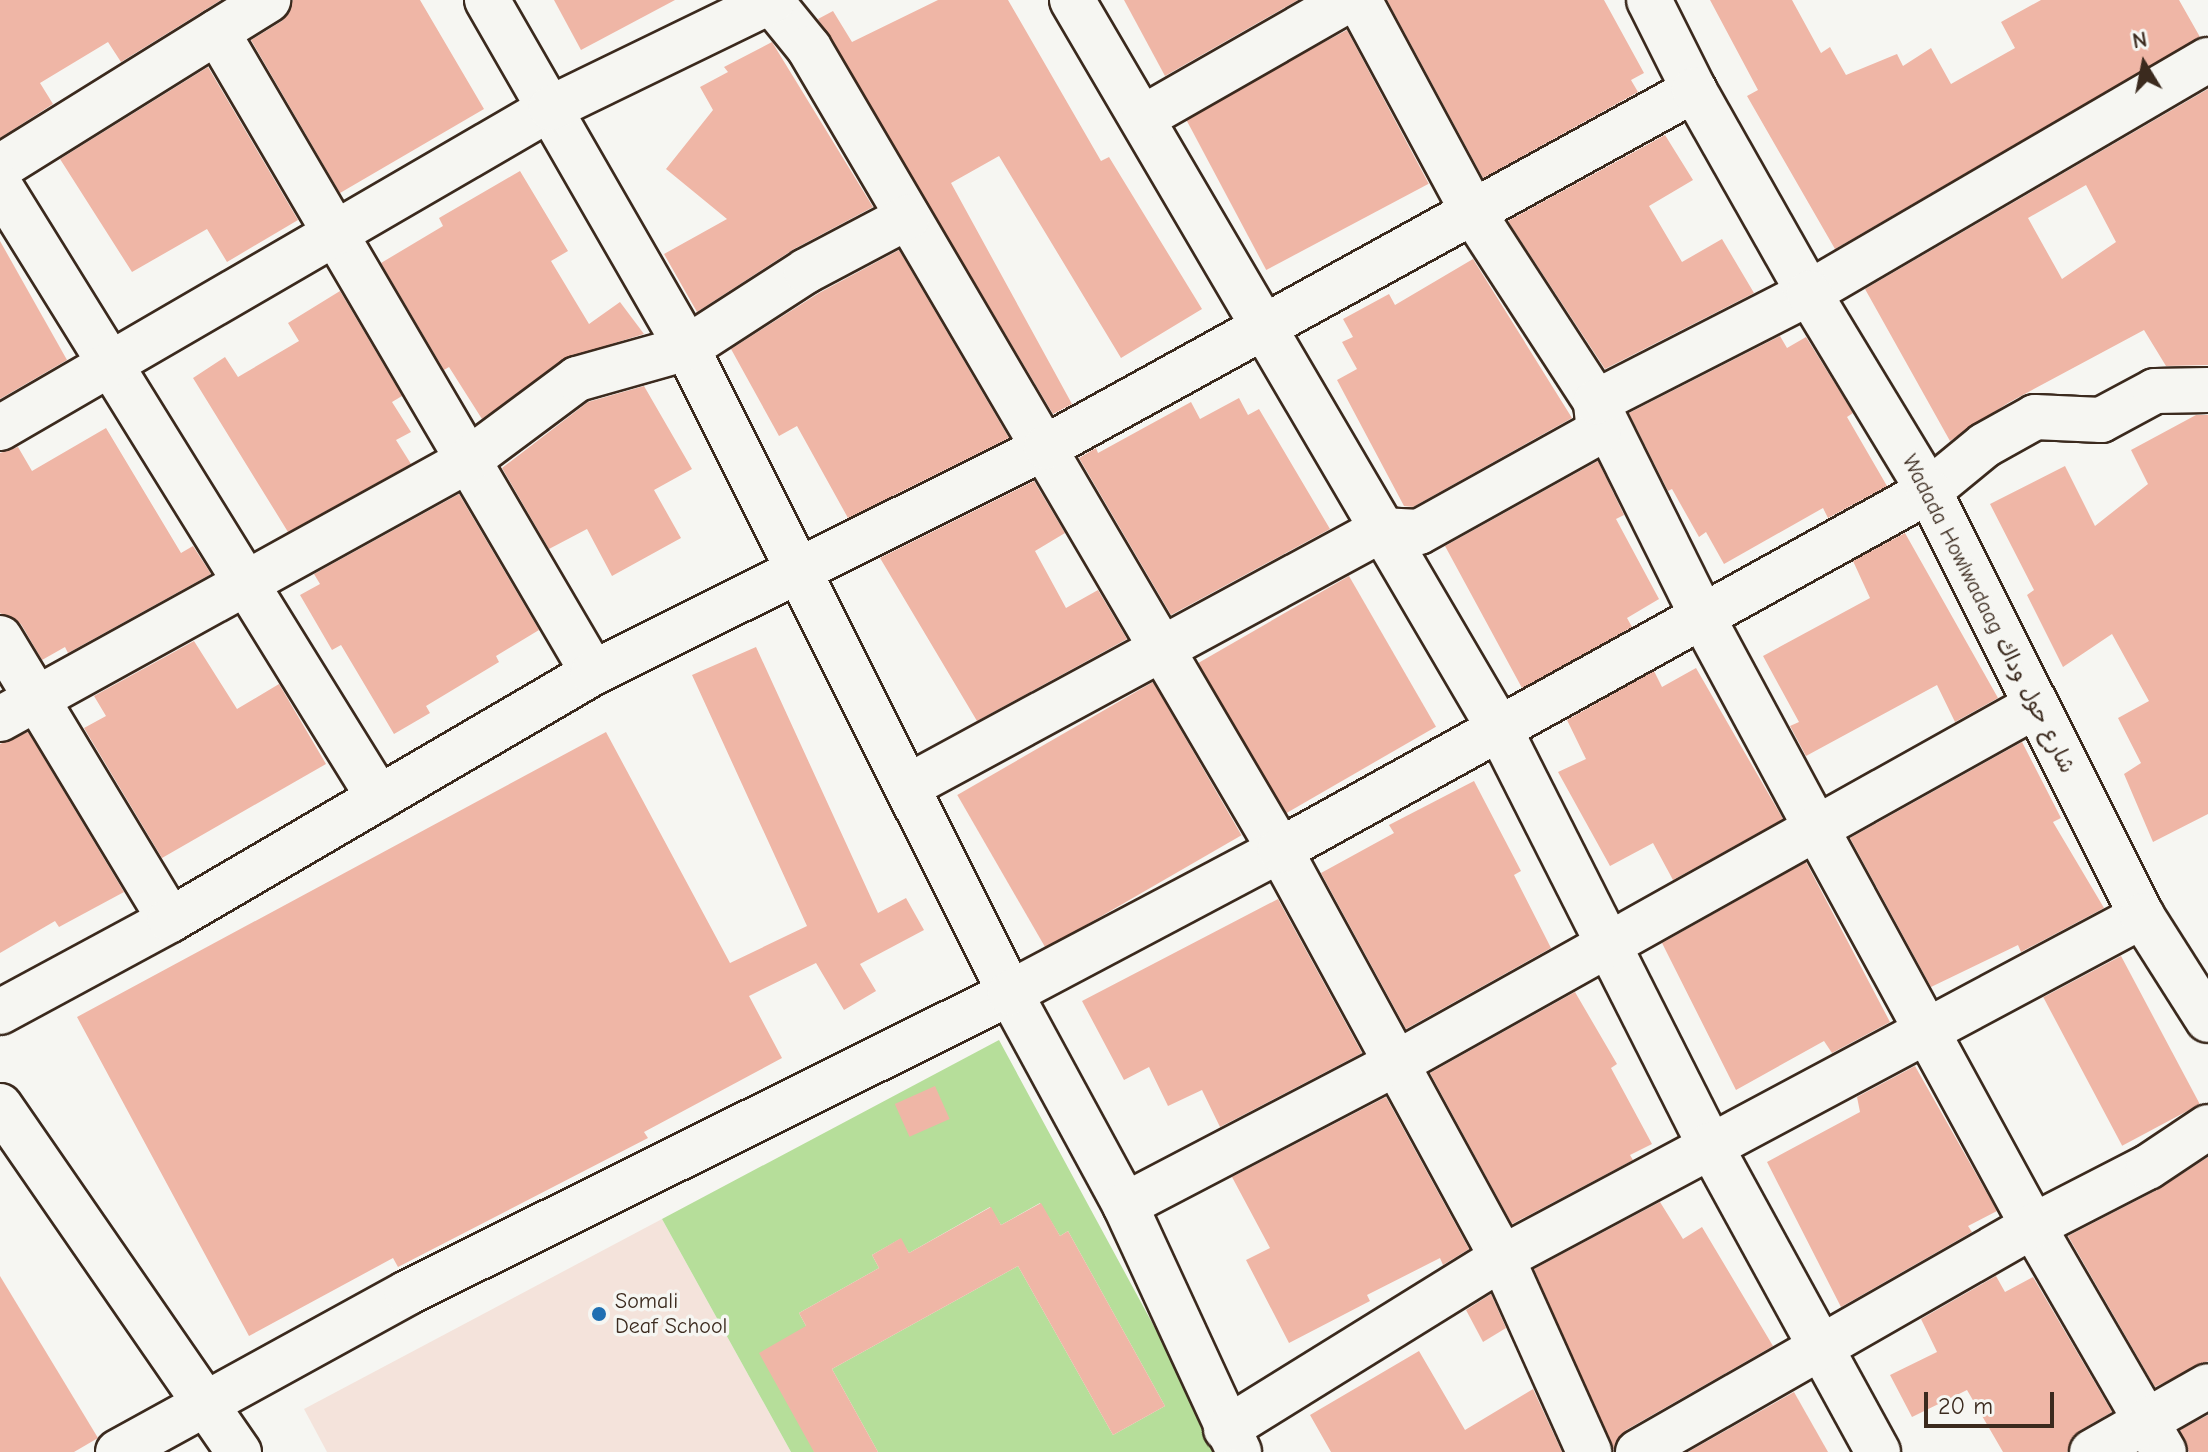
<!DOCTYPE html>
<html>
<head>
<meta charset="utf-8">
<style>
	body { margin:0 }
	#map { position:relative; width:2208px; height:1452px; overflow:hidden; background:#f6f6f2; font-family:"Comic Neue","Playpen Sans Arabic",sans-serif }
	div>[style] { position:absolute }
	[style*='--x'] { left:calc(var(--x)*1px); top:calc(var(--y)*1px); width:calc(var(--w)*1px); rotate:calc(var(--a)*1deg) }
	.built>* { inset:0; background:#f4e3db }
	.green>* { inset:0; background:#b6de9a }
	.building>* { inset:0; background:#efb6a6; transform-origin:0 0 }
	.roads { filter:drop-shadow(2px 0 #3b2a1e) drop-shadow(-2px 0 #3b2a1e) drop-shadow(0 2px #3b2a1e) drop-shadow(0 -2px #3b2a1e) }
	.street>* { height:44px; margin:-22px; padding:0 22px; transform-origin:22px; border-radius:22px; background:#f6f6f2 }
	.secondary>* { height:44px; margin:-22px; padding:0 22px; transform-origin:22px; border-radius:22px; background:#f6f6f2 }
	.dots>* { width:22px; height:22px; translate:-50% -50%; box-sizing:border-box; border:4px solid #f6f6f2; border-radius:50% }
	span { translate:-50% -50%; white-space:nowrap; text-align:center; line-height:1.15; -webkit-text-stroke:7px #f6f6f2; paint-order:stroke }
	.street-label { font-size:22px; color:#3b2a1e }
	.poi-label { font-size:22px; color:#3b2a1e }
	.left { translate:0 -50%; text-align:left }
	.north { position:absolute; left:2104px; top:24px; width:80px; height:80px; -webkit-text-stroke:6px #f6f6f2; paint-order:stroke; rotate:350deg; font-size:22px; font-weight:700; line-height:32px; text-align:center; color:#3b2a1e }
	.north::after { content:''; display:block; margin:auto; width:28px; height:36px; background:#3b2a1e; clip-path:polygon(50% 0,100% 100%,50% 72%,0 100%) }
	.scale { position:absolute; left:1924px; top:1392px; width:130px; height:36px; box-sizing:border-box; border:4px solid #3b2a1e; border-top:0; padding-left:10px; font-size:24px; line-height:28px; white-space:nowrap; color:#3b2a1e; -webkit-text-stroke:6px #f6f6f2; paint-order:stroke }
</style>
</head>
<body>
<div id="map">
	<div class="built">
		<div style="clip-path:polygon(662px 1219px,791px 1452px,327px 1452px,304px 1409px)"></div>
	</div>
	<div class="green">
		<div style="clip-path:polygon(999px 1040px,1222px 1452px,878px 1452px,832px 1369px,1018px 1266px,1113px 1435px,1165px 1406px,1068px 1231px,1060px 1236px,1040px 1203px,1001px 1225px,990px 1207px,909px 1253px,900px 1239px,872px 1255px,879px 1268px,799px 1313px,806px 1326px,814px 1452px,791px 1452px,662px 1219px)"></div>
	</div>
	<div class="building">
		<div style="clip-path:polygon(0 0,221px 0,121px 62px,108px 42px,40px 83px,53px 104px,0 138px)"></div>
		<div style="clip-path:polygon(293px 0,420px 0,484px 109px,340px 193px,251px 40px,282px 21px)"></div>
		<div style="clip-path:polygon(554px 0,675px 0,581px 50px)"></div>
		<div style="clip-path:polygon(938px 0,1008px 0,1101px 161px,1109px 157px,1202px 309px,1121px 358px,999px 156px,951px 183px,1072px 404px,1053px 414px,818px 19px,833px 11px,852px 42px)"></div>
		<div style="clip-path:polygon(1124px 0,1298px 0,1165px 76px)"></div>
		<div style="clip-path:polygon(1387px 0,1604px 0,1644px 73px,1631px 80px,1638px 92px,1483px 178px)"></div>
		<div style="clip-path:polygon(1710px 0,1792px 0,1821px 53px,1830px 47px,1846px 75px,1897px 54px,1903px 66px,1931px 48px,1951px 84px,2015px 48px,2001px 22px,2041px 0,2179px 0,2200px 37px,1835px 249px,1747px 96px,1758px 90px)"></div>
		<div style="left:1347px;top:30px;width:174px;height:184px;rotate:62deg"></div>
		<div style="clip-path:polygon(772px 42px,873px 207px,794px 249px,697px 312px,664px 254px,727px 219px,666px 169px,713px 110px,700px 87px,728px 72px,724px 67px)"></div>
		<div style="clip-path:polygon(208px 67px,298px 220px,227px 262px,207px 229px,132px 272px,60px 159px)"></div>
		<div style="clip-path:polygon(evenodd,2208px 89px,2208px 365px,2166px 366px,2144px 330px,2008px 403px,1950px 441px,1865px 289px,2208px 89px,2086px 185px,2116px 242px,2062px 279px,2028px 218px,2086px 185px)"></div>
		<div style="clip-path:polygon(1665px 135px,1693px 180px,1649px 206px,1682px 262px,1722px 239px,1754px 293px,1605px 369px,1508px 221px)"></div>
		<div style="clip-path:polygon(520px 171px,568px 251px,551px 261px,589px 324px,620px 302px,644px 334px,563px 359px,482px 419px,449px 367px,444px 370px,381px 263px,443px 226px,439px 218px)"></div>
		<div style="clip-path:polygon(0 241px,67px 360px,0 399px)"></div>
		<div style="clip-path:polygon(899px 250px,1009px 438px,848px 518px,797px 426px,779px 436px,731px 349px,819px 293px)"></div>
		<div style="clip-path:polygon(1473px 259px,1572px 418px,1413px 507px,1404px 506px,1337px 380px,1357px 369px,1342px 342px,1353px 337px,1343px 319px,1389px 294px,1395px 305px)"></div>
		<div style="clip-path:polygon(340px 291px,402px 396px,392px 402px,411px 432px,396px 440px,411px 464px,288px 532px,193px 378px,225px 357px,238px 377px,299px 341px,288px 323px)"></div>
		<div style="clip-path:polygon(1780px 336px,1787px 348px,1806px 337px,1853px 413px,1847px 417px,1887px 486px,1828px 518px,1823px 508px,1724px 564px,1706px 532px,1699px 537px,1672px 489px,1668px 491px,1629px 413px)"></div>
		<div style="clip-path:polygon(644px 386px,692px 469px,654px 490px,681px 538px,612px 576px,587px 529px,549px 549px,502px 468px,588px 402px)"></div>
		<div style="clip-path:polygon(1239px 398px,1248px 415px,1259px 409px,1330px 529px,1171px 615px,1079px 458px,1096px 448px,1098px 453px,1191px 402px,1200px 419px)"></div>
		<div style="clip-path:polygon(2196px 415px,2208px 415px,2208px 814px,2153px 842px,2124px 774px,2141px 763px,2118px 718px,2149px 701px,2112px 634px,2063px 667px,2027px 595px,2034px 590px,1990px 504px,2065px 466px,2095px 526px,2148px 484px,2131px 450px)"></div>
		<div style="clip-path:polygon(106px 428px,181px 553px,193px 546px,211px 574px,68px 653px,65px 647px,42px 660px,21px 624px,0 613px,0 453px,18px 447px,32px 471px)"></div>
		<div style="clip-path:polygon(1598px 461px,1624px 515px,1616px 519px,1659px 599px,1627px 618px,1632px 627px,1522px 688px,1445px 546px)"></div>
		<div style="clip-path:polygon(1034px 481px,1065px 533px,1035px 551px,1066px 608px,1098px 590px,1127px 639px,977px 721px,880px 558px)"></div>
		<div style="clip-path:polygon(459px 494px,539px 630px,496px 656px,499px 662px,426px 706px,430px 713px,394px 734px,341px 645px,332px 650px,300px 595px,320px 584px,314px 574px)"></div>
		<div style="clip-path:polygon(1905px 533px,1998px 698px,1955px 722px,1937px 685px,1806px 756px,1790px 726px,1799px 722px,1763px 656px,1870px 598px,1853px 561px)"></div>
		<div style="left:1349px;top:576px;width:174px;height:174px;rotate:60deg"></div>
		<div style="clip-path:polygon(194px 641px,237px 709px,279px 684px,326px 764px,162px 858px,84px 728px,106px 716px,94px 696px)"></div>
		<div style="clip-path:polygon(756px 647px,878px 913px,906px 898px,924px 930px,860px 964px,876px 991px,844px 1010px,816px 963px,749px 996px,782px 1058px,644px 1132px,648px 1138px,398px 1267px,393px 1258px,249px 1336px,77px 1017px,606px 732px,730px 963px,807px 926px,692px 675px)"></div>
		<div style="clip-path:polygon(1696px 668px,1783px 819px,1673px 880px,1653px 843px,1610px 866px,1558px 772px,1586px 759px,1567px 720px,1654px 671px,1662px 687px)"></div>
		<div style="left:1153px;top:682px;width:177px;height:226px;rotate:60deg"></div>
		<div style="clip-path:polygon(28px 732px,124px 892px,59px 927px,55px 921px,0 953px,0 744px)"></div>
		<div style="clip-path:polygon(2022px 742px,2061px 818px,2053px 822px,2104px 908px,2021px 952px,2018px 945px,1931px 987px,1850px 838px)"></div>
		<div style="clip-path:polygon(1474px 781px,1521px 871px,1514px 875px,1551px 948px,1406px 1029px,1321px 873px,1394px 833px,1389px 825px)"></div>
		<div style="clip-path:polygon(1806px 862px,1890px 1022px,1832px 1053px,1824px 1041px,1736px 1090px,1662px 943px)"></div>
		<div style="clip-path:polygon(1278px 899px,1362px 1053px,1220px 1127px,1202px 1090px,1168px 1106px,1149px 1067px,1124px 1080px,1082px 1001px)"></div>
		<div style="left:2121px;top:956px;width:168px;height:88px;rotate:62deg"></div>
		<div style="clip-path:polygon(1575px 992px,1617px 1064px,1611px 1068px,1652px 1144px,1630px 1155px,1633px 1160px,1512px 1224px,1430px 1073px)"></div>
		<div style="clip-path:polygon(1915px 1066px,1997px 1211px,1968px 1226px,1972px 1232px,1841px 1307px,1767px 1162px,1860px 1112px,1857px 1097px)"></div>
		<div style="left:935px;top:1086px;width:36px;height:44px;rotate:66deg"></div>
		<div style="clip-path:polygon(1386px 1097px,1469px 1249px,1443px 1265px,1440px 1258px,1367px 1295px,1370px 1301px,1289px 1343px,1246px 1260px,1270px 1248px,1232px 1177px)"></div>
		<div style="clip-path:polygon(2208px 1157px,2208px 1361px,2155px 1387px,2068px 1236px,2159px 1189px)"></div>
		<div style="clip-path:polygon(1660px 1202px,1683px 1239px,1702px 1227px,1773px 1346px,1626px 1430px,1613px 1450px,1534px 1269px)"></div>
		<div style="clip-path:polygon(1041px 1203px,1060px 1236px,1068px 1231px,1165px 1406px,1113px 1435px,1018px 1266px,832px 1369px,878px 1452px,814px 1452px,759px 1353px,806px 1326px,799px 1313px,879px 1268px,872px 1255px,901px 1238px,909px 1253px,991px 1207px,1001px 1225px)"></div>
		<div style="clip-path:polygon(0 1276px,98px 1438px,74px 1452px,0 1452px)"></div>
		<div style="clip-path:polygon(1996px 1276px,2005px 1292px,2033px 1277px,2112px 1412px,2079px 1431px,2067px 1452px,2003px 1452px,1967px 1390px,1912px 1417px,1890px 1375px,1937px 1352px,1921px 1319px)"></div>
		<div style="clip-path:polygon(1491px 1294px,1506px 1328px,1483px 1342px,1466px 1310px)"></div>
		<div style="clip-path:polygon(1419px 1351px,1465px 1430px,1533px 1389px,1562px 1452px,1331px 1452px,1310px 1415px)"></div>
		<div style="clip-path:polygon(1794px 1392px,1828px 1452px,1688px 1452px)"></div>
		<div style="clip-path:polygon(2208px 1415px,2208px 1452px,2189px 1452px,2180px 1430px)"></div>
	</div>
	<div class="roads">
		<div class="street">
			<div style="--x:487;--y:0;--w:401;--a:60.1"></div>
			<div style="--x:687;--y:348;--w:721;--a:63.4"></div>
			<div style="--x:1010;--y:993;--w:241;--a:61.5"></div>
			<div style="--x:1125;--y:1205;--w:272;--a:65.2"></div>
			<div style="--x:770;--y:0;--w:62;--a:50.9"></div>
			<div style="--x:809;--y:48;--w:930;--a:59.58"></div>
			<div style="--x:1280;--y:850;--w:464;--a:61.4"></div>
			<div style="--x:1502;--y:1258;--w:213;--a:65.8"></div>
			<div style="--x:1072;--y:0;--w:846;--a:59.62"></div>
			<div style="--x:1500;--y:730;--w:465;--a:63.2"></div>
			<div style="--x:1710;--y:1145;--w:350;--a:61.3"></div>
			<div style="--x:1359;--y:0;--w:243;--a:61.7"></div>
			<div style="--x:1474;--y:214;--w:224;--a:57"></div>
			<div style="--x:1596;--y:402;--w:241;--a:63.6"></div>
			<div style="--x:1703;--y:618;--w:236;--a:61.7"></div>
			<div style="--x:1815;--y:826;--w:456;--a:61.4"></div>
			<div style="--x:2033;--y:1226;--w:261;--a:59.9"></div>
			<div style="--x:217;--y:32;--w:743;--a:59.6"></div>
			<div style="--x:1144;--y:117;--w:235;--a:-29.8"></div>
			<div style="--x:0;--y:167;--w:316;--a:-31.9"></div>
			<div style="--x:0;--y:186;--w:720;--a:58.23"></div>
			<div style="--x:0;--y:428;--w:637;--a:-30.15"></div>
			<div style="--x:551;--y:108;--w:247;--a:-25.9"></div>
			<div style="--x:0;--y:638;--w:329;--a:58.9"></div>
			<div style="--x:0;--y:719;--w:534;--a:-28.92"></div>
			<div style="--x:467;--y:461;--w:137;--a:-36.7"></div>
			<div style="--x:577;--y:379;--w:114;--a:-15.7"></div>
			<div style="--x:687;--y:348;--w:142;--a:-32.9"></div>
			<div style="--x:806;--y:271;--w:115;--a:-27.9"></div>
			<div style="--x:907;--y:787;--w:539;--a:-28.47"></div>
			<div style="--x:1381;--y:530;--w:38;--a:3"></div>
			<div style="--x:1419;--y:532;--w:206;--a:-29.1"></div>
			<div style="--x:1599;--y:432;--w:30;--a:-96"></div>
			<div style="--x:1596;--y:402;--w:239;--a:-27.1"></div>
			<div style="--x:1809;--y:293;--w:462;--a:-30.3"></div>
			<div style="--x:0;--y:1012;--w:193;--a:-28.4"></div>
			<div style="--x:170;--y:920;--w:490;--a:-30.3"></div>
			<div style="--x:593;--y:673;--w:506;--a:-26.51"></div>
			<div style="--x:1046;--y:447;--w:740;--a:-28.85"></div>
			<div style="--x:0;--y:1106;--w:421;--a:55.4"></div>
			<div style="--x:1125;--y:1205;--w:305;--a:-27.6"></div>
			<div style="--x:1395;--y:1064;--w:733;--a:-29.22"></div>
			<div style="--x:1226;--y:1429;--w:325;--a:-31.8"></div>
			<div style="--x:1502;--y:1258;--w:726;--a:-28.12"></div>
			<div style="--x:118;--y:1452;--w:330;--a:-28.8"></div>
			<div style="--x:407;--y:1293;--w:674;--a:-26.45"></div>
			<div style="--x:1010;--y:993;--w:306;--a:-27.9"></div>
			<div style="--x:1280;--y:850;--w:742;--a:-28.95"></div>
			<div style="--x:1929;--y:491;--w:72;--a:-39.4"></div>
			<div style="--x:1985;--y:445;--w:57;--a:-29.2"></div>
			<div style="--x:2035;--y:417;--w:66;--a:2.6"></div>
			<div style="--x:2101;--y:420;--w:61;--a:-28.2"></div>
			<div style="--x:2155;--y:391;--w:53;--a:-1.1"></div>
			<div style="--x:1638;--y:1452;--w:455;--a:-29.8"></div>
			<div style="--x:2033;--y:1226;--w:129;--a:-27.2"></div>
			<div style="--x:2148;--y:1167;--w:72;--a:-33.7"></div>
			<div style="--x:2092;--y:1452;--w:133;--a:-29.6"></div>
		</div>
		<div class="secondary">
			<div style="--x:1649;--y:0;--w:101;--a:63.4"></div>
			<div style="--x:1694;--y:90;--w:233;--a:60.5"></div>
			<div style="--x:1809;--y:293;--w:232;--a:58.8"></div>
			<div style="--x:1929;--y:491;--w:475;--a:63.4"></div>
			<div style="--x:2142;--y:916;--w:123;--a:57.6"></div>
		</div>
	</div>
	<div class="dots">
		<div style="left:599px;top:1314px;background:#1f6fb2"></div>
	</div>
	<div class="street-label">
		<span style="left:1988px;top:614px;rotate:63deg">Wadada Howlwadaag شارع حول وداك</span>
	</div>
	<div class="poi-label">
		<span class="left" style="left:615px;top:1314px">Somali<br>Deaf School</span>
	</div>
	<div class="north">N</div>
	<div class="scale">20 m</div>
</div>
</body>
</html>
